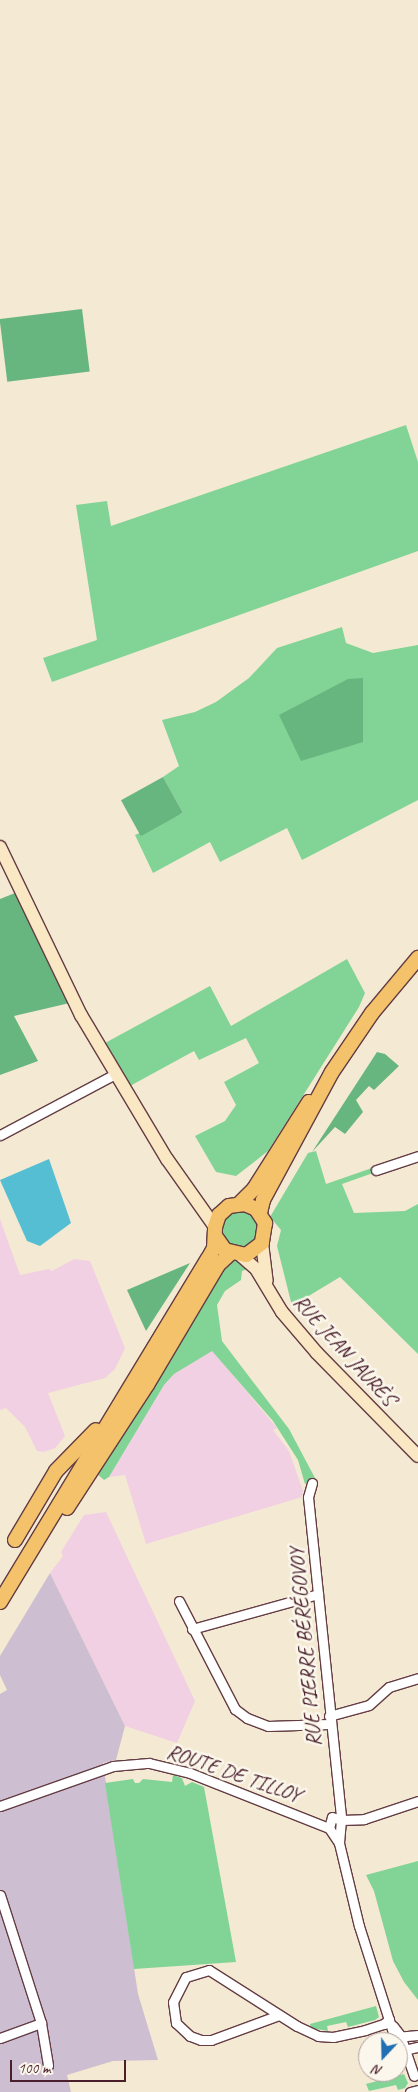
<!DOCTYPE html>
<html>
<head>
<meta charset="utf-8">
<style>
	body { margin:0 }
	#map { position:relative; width:418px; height:2092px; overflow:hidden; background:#f4e9d2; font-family:Caveat,sans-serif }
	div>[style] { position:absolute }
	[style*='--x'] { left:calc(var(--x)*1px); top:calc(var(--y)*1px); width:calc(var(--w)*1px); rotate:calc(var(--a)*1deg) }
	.built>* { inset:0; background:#f1d0e3 }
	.industrial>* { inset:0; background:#cebed1 }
	.green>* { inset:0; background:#81d496 }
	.round { border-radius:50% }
	.forest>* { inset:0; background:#68b67f; transform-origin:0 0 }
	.water>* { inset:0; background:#56bed3 }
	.roads { filter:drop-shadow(1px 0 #643d44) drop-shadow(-1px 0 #643d44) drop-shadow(0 1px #643d44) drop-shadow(0 -1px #643d44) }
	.minor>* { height:9px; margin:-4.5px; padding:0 4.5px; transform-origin:4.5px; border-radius:4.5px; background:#fff }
	.secondary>* { height:12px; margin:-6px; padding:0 6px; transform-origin:6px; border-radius:6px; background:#fae7c3 }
	.primary>* { height:14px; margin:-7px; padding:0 7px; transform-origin:7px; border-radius:7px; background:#f3c26a }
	span { translate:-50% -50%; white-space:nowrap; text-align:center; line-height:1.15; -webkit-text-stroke:5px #fbf7ec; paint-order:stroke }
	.street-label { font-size:21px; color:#4a1f2b }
	.north { position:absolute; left:358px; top:2032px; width:50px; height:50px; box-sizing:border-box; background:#fbf7ec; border:1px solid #b4a19f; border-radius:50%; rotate:201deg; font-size:14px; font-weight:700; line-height:20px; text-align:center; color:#4a1f2b }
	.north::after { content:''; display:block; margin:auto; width:18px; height:22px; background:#1f6fb2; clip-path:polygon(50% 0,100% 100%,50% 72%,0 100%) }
	.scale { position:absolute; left:10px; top:2060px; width:116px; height:22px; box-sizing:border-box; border:2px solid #4a1f2b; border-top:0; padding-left:6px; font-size:15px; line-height:18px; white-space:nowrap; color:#4a1f2b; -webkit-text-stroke:4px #fbf7ec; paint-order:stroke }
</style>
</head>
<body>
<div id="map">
	<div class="built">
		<div style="clip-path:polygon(0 1219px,20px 1275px,49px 1269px,52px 1271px,74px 1259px,90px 1261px,125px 1348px,115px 1369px,105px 1378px,48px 1393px,65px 1436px,55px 1448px,44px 1452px,37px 1451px,25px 1427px,6px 1408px,0 1410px)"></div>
		<div style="clip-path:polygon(212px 1350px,277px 1428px,273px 1430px,289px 1451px,303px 1491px,302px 1497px,146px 1544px,125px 1475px,109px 1477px,164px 1385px,174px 1374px)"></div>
		<div style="clip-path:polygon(106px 1512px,195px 1701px,177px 1743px,125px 1726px,50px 1573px,63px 1556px,61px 1552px,84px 1515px)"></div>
	</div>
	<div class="industrial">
		<div style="clip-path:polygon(50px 1573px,125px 1726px,116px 1760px,103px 1763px,138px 1994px,158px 2060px,113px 2061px,67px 2075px,71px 2092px,0 2092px,0 1694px,7px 1690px,0 1675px,0 1656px)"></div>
	</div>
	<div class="green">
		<div style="clip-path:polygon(406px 425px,418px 462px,418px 551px,52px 682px,43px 658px,97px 640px,76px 505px,107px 501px,111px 526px)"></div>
		<div style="clip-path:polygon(342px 627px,346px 643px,373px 653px,418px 645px,418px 800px,302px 860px,287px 828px,220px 862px,210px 842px,153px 873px,135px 835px,183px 813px,163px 777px,179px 766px,162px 720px,195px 712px,216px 702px,249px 678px,277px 648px)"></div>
		<div style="clip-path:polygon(347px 959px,365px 993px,359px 1007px,268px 1151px,236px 1176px,216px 1172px,195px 1136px,225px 1121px,236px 1105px,224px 1082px,259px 1063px,246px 1038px,199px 1060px,194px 1051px,130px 1086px,105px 1043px,210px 986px,231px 1026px)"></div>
		<div style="clip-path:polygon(316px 1151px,326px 1184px,372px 1168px,373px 1173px,342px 1184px,354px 1213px,405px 1211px,418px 1204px,418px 1354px,340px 1277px,292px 1306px,277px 1246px,281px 1230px,270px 1217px,308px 1153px)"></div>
		<div class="round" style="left:220px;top:1209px;width:40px;height:40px"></div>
		<div style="clip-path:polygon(235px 1259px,251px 1268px,242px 1271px,241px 1280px,225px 1291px,217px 1305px,222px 1341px,289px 1429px,315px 1478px,305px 1484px,298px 1460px,273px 1421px,212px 1351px,174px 1374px,164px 1385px,109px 1477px,104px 1480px,95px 1472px,219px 1270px)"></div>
		<div style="clip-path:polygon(173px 1775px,182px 1778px,185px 1786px,192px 1782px,204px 1787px,236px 1962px,134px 1969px,105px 1783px,133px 1779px,135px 1783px,139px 1783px,143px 1779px,172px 1782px)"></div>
		<div style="clip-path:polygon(418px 1861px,418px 2000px,404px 1982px,393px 1961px,374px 1891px,366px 1875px)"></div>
		<div style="clip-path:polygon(376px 2006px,379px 2017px,375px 2020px,348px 2027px,346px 2022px,327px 2026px,328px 2031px,311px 2028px,310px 2024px)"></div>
		<div style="clip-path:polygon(404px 2074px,408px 2083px,405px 2088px,398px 2090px,396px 2085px,369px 2091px,366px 2084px)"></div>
	</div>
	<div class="forest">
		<div style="left:82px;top:309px;width:63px;height:83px;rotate:83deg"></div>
		<div style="clip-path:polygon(363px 678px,363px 742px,301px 761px,279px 715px,348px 679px)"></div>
		<div style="left:163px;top:777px;width:41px;height:48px;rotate:61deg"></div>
		<div style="clip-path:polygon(20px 891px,74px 1002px,14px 1016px,38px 1061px,0 1075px,0 899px)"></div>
		<div style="clip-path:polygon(377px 1052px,385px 1054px,399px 1066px,374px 1090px,369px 1086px,356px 1100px,363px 1112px,345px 1134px,335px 1127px,312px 1152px)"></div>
		<div style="clip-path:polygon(190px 1263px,146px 1331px,127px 1290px)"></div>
	</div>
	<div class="water">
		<div style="clip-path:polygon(49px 1159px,71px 1223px,40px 1246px,27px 1241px,0 1180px)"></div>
	</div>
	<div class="roads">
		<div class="minor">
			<div style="--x:0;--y:1135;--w:130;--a:-27.9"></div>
			<div style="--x:376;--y:1170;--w:44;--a:-18.4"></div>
			<div style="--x:312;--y:1483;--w:15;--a:106"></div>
			<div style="--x:308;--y:1497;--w:324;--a:84.1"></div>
			<div style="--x:179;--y:1601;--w:122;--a:62.6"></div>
			<div style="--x:235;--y:1709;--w:15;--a:37"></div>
			<div style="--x:247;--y:1718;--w:22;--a:21"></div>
			<div style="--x:268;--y:1726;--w:61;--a:-1.9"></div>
			<div style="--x:192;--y:1629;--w:131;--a:-15.5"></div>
			<div style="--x:329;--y:1716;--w:41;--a:-15.4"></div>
			<div style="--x:369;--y:1705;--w:27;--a:-42"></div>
			<div style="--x:389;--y:1687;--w:30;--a:-17"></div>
			<div style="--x:0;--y:1806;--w:120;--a:-19.5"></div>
			<div style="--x:113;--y:1766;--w:36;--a:-5"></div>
			<div style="--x:149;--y:1763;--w:42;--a:13.7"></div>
			<div style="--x:190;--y:1773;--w:149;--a:21.6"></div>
			<div style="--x:329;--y:1828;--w:18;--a:56"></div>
			<div style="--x:339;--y:1843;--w:85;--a:76.5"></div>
			<div style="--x:359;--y:1926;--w:122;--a:72.3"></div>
			<div style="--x:341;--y:1820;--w:23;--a:-2"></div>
			<div style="--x:364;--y:1819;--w:57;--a:-18.4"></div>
			<div style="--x:329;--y:1828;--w:11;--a:-75"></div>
			<div style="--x:332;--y:1817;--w:9;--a:18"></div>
			<div style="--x:341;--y:1820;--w:23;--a:95"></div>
			<div style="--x:0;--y:1895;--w:134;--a:72.2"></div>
			<div style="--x:41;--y:2023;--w:43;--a:80.5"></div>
			<div style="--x:279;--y:2015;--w:72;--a:159.8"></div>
			<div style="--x:211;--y:2040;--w:10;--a:180"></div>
			<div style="--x:201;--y:2040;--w:12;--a:-160"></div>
			<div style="--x:190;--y:2036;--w:19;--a:-137"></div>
			<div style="--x:176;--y:2023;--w:21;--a:-98"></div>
			<div style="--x:173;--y:2002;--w:28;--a:-63"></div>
			<div style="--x:186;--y:1977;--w:24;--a:-17"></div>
			<div style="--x:209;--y:1970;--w:104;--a:32.5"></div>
			<div style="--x:297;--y:2026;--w:23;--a:25"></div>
			<div style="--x:318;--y:2036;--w:15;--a:4"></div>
			<div style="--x:333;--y:2037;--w:33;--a:-12"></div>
			<div style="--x:365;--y:2030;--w:20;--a:-18"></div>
			<div style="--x:384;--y:2024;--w:7;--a:-45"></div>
			<div style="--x:393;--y:2026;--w:11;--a:52"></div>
			<div style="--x:400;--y:2035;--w:43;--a:71.1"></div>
			<div style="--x:396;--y:2037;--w:22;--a:-5"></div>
			<div style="--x:0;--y:2038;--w:44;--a:-20.1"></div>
			<div style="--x:400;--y:2051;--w:18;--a:-13"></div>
			<div style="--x:410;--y:2092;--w:8;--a:-14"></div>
		</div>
		<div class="secondary">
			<div style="--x:0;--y:847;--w:187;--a:64.3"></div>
			<div style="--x:81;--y:1015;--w:168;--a:59.2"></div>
			<div style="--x:167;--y:1159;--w:83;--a:54.8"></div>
			<div style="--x:262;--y:1243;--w:38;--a:83"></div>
			<div style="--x:240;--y:1255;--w:21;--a:41"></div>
			<div style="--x:256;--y:1269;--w:50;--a:58.8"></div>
			<div style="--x:282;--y:1312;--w:54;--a:49.5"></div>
			<div style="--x:317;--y:1353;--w:144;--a:45.6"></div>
		</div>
		<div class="primary">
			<div style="--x:239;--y:1204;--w:21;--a:-45"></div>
			<div style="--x:254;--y:1189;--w:103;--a:-57.7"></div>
			<div style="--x:260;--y:1213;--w:13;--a:-77"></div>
			<div style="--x:263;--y:1200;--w:145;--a:-61.7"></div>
			<div style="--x:332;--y:1072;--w:71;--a:-55.9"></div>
			<div style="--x:372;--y:1013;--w:72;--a:-50.1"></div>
			<div style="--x:67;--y:1508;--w:147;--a:-57"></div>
			<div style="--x:147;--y:1385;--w:139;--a:-59.4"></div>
			<div style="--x:218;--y:1265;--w:18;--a:-43"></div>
			<div style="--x:15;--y:1540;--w:80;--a:-59.3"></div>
			<div style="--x:56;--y:1471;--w:57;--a:-45.7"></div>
			<div style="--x:0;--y:1602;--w:401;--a:-58.8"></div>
			<div style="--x:208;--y:1259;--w:13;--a:-61"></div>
			<div style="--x:214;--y:1248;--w:21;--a:-87"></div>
			<div style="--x:215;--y:1227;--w:13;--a:-72"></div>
			<div style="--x:219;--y:1215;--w:13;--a:-42"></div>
			<div style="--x:229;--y:1206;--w:16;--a:-7"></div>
			<div style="--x:245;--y:1204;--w:12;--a:24"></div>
			<div style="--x:256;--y:1209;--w:17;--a:57"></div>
			<div style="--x:265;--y:1223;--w:20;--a:99"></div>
			<div style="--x:262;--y:1243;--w:20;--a:143"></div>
			<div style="--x:246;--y:1255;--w:22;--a:-167"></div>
			<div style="--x:225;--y:1250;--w:16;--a:-125"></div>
		</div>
	</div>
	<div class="street-label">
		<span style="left:345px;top:1350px;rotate:48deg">RUE JEAN JAURÈS</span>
		<span style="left:305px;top:1647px;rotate:-95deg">RUE PIERRE BÉRÉGOVOY</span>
		<span style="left:234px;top:1773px;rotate:19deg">ROUTE DE TILLOY</span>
	</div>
	<div class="north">N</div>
	<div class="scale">100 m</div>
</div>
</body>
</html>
